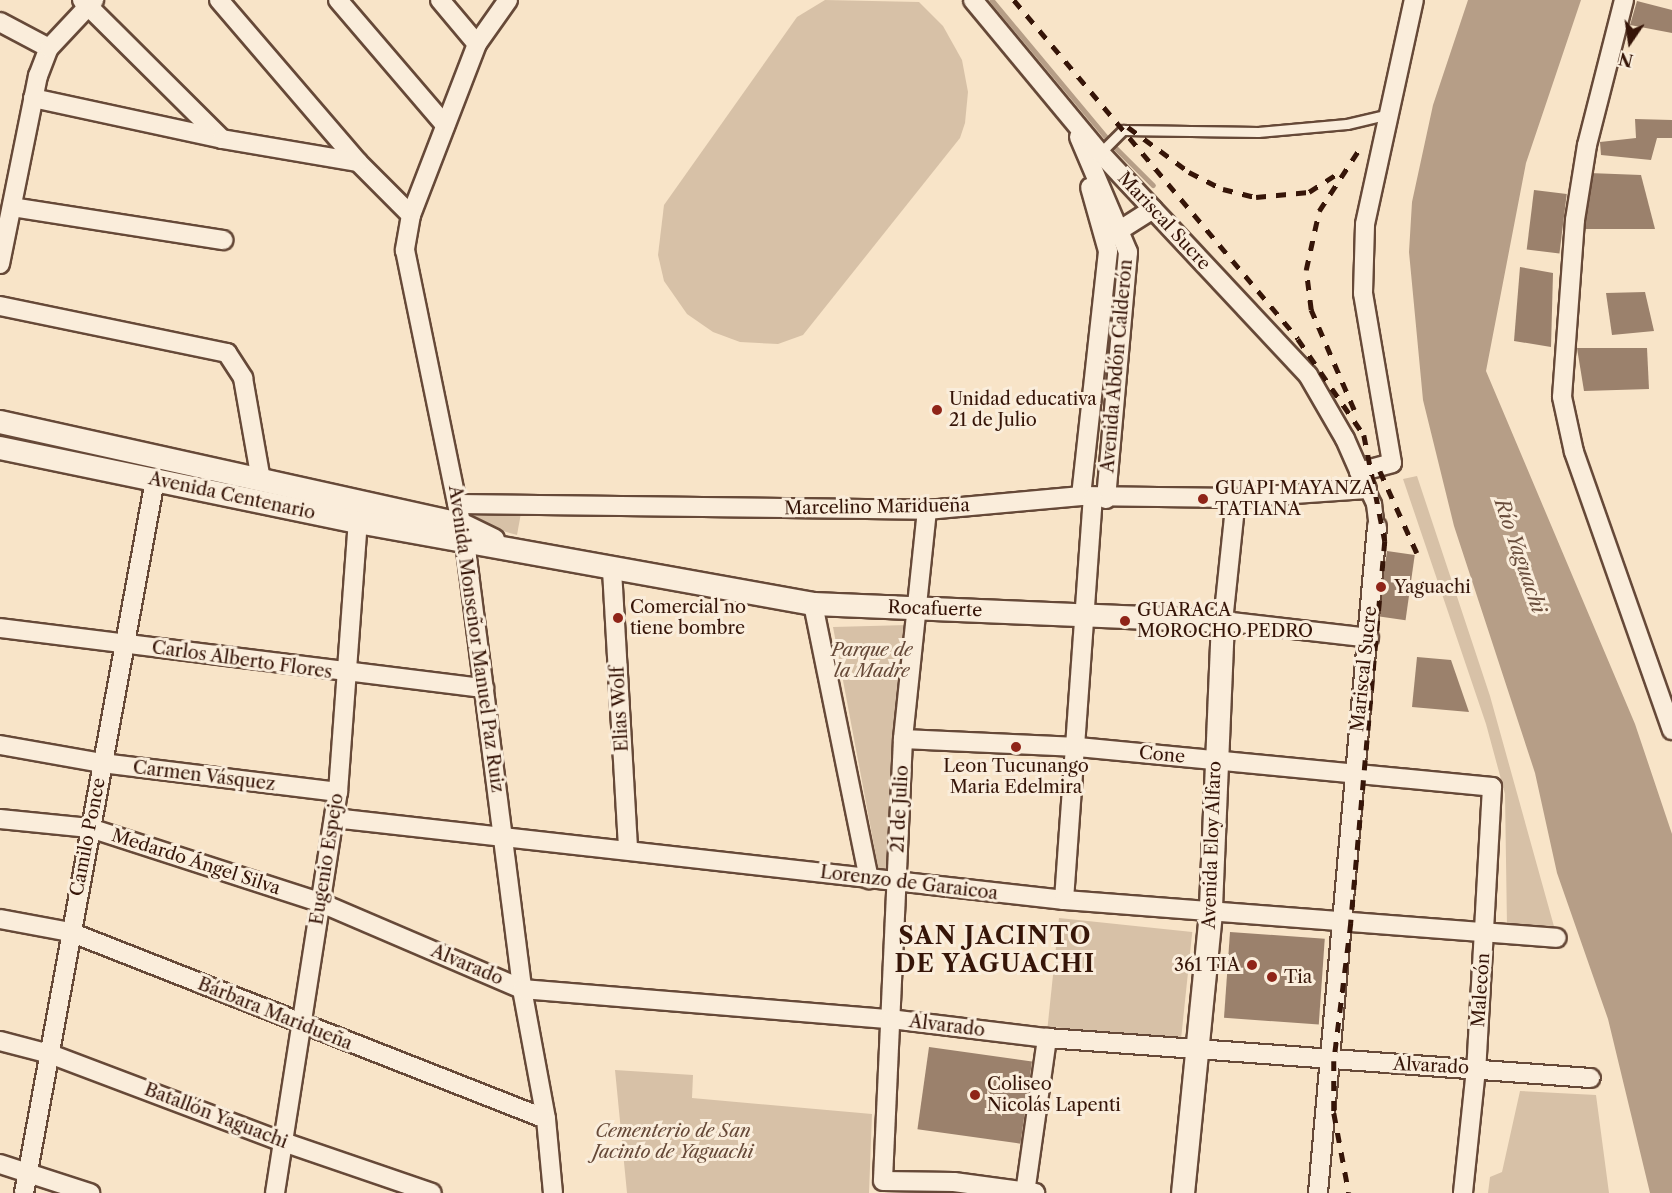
<!DOCTYPE html>
<html>
<head>
<meta charset="utf-8">
<style>
	body { margin:0 }
	#map { position:relative; width:1672px; height:1193px; overflow:hidden; background:#f8e4c8; font-family:"Libre Caslon Text",serif }
	div>[style] { position:absolute }
	[style*='--x'] { left:calc(var(--x)*1px); top:calc(var(--y)*1px); width:calc(var(--w)*1px); rotate:calc(var(--a)*1deg) }
	.green>* { inset:0; background:#d7c1a7; transform-origin:0 0 }
	.water>* { inset:0; background:#b69e87 }
	.stream>* { height:4.5px; margin:-2.25px; padding:0 2.25px; transform-origin:2.25px; border-radius:2.25px; background:#b69e87 }
	.building>* { inset:0; background:#9b816c; transform-origin:0 0 }
	.roads { filter:drop-shadow(2px 0 #664938) drop-shadow(-2px 0 #664938) drop-shadow(0 2px #664938) drop-shadow(0 -2px #664938) }
	.service>* { height:9px; margin:-4.5px; padding:0 4.5px; transform-origin:4.5px; border-radius:4.5px; background:#faeddb }
	.pedestrian>* { height:14px; margin:-7px; padding:0 7px; transform-origin:7px; border-radius:7px; background:#faeddb }
	.minor>* { height:18px; margin:-9px; padding:0 9px; transform-origin:9px; border-radius:9px; background:#faeddb }
	.tertiary>* { height:22px; margin:-11px; padding:0 11px; transform-origin:11px; border-radius:11px; background:#faeddb }
	.rail>* { height:4.5px; margin-top:-2.25px; transform-origin:0; background:repeating-linear-gradient(90deg,#361508 0 10px,transparent 0 20px) }
	.dots>* { width:16px; height:16px; translate:-50% -50%; box-sizing:border-box; border:3px solid #faeddb; border-radius:50% }
	span { translate:-50% -50%; white-space:nowrap; text-align:center; line-height:1.15; -webkit-text-stroke:6px #faeddb; paint-order:stroke }
	.street-label { font-size:18px; color:#361508 }
	.poi-label { font-size:18px; color:#361508 }
	.left { translate:0 -50%; text-align:left }
	.right { translate:-100% -50%; text-align:right }
	.park-label { font-size:18px; color:#664938; font-style:italic }
	.water-label { font-size:20px; color:#694c3b; font-style:italic }
	.district-label { font-size:24px; color:#361508; font-weight:700; letter-spacing:1.5px }
	.north { position:absolute; left:1600px; top:12px; width:60px; height:60px; -webkit-text-stroke:4px #faeddb; paint-order:stroke; rotate:193deg; font-size:16px; font-weight:700; line-height:24px; text-align:center; color:#361508 }
	.north::after { content:''; display:block; margin:auto; width:21px; height:27px; background:#361508; clip-path:polygon(50% 0,100% 100%,50% 72%,0 100%) }
</style>
</head>
<body>
<div id="map">
	<div class="green">
		<div style="clip-path:polygon(825px 0,919px 2px,943px 26px,962px 60px,968px 92px,965px 123px,960px 138px,803px 335px,778px 344px,740px 342px,713px 332px,687px 314px,664px 281px,658px 255px,664px 205px,797px 17px)"></div>
		<div style="clip-path:polygon(1417px 476px,1490px 696px,1555px 930px,1507px 927px,1505px 794px,1486px 724px,1403px 479px)"></div>
		<div style="clip-path:polygon(521px 513px,517px 535px,471px 522px,472px 516px)"></div>
		<div style="clip-path:polygon(908px 625px,889px 871px,879px 872px,833px 627px)"></div>
		<div style="left:1059px;top:918px;width:134px;height:109px;rotate:6deg"></div>
		<div style="clip-path:polygon(615px 1070px,693px 1075px,692px 1098px,872px 1114px,869px 1193px,627px 1193px)"></div>
		<div style="clip-path:polygon(1520px 1091px,1596px 1095px,1609px 1193px,1488px 1193px,1490px 1177px,1502px 1172px)"></div>
	</div>
	<div class="water">
		<div style="clip-path:polygon(1468px 0,1581px 0,1526px 163px,1486px 371px,1635px 724px,1672px 834px,1672px 1193px,1650px 1193px,1608px 1019px,1557px 873px,1535px 773px,1454px 526px,1423px 400px,1409px 252px,1412px 202px,1433px 105px)"></div>
	</div>
	<div class="stream">
		<div style="--x:992;--y:0;--w:187;--a:50.2"></div>
		<div style="--x:1112;--y:144;--w:58;--a:45"></div>
	</div>
	<div class="building">
		<div style="clip-path:polygon(1637px 1px,1672px 10px,1672px 33px,1630px 25px)"></div>
		<div style="clip-path:polygon(1635px 119px,1672px 120px,1672px 138px,1657px 138px,1651px 160px,1601px 155px,1600px 142px,1636px 138px)"></div>
		<div style="clip-path:polygon(1589px 173px,1641px 175px,1655px 229px,1581px 229px)"></div>
		<div style="left:1534px;top:190px;width:33px;height:60px;rotate:7deg"></div>
		<div style="clip-path:polygon(1520px 267px,1553px 273px,1551px 347px,1514px 341px)"></div>
		<div style="clip-path:polygon(1645px 292px,1654px 331px,1612px 335px,1606px 293px)"></div>
		<div style="clip-path:polygon(1577px 348px,1647px 348px,1649px 389px,1584px 391px)"></div>
		<div style="left:1387px;top:551px;width:28px;height:66px;rotate:8deg"></div>
		<div style="clip-path:polygon(1417px 657px,1451px 660px,1469px 712px,1412px 707px)"></div>
		<div style="left:1230px;top:932px;width:95px;height:86px;rotate:4deg"></div>
		<div style="left:929px;top:1047px;width:104px;height:83px;rotate:8deg"></div>
	</div>
	<div class="roads">
		<div class="service">
			<div style="--x:1100;--y:153;--w:33;--a:-45"></div>
			<div style="--x:1123;--y:130;--w:135;--a:0.8"></div>
			<div style="--x:1258;--y:132;--w:89;--a:-5.1"></div>
			<div style="--x:1347;--y:124;--w:43;--a:-13.4"></div>
		</div>
		<div class="pedestrian">
			<div style="--x:1367;--y:489;--w:17;--a:65"></div>
			<div style="--x:1374;--y:504;--w:23;--a:83"></div>
		</div>
		<div class="minor">
			<div style="--x:82;--y:0;--w:197;--a:44.8"></div>
			<div style="--x:219;--y:0;--w:213;--a:49.4"></div>
			<div style="--x:358;--y:162;--w:75;--a:45"></div>
			<div style="--x:338;--y:0;--w:165;--a:49.4"></div>
			<div style="--x:440;--y:0;--w:57;--a:49.9"></div>
			<div style="--x:508;--y:0;--w:54;--a:125.2"></div>
			<div style="--x:477;--y:44;--w:183;--a:111.1"></div>
			<div style="--x:411;--y:215;--w:36;--a:100"></div>
			<div style="--x:405;--y:250;--w:298;--a:78.4"></div>
			<div style="--x:465;--y:542;--w:451;--a:82.7"></div>
			<div style="--x:522;--y:989;--w:132;--a:79.5"></div>
			<div style="--x:546;--y:1119;--w:74;--a:84.6"></div>
			<div style="--x:1624;--y:0;--w:150;--a:104.3"></div>
			<div style="--x:1587;--y:145;--w:76;--a:99.1"></div>
			<div style="--x:1575;--y:220;--w:177;--a:94.2"></div>
			<div style="--x:1562;--y:397;--w:56;--a:77.7"></div>
			<div style="--x:1574;--y:452;--w:295;--a:70.6"></div>
			<div style="--x:0;--y:22;--w:55;--a:28"></div>
			<div style="--x:33;--y:98;--w:193;--a:12.2"></div>
			<div style="--x:222;--y:139;--w:138;--a:9.6"></div>
			<div style="--x:1079;--y:137;--w:125;--a:66.9"></div>
			<div style="--x:1128;--y:252;--w:248;--a:95.1"></div>
			<div style="--x:12;--y:207;--w:214;--a:8.9"></div>
			<div style="--x:1109;--y:237;--w:52;--a:-32.5"></div>
			<div style="--x:0;--y:264;--w:192;--a:-78.6"></div>
			<div style="--x:38;--y:76;--w:30;--a:-69"></div>
			<div style="--x:49;--y:48;--w:66;--a:-46.8"></div>
			<div style="--x:0;--y:306;--w:232;--a:11.7"></div>
			<div style="--x:227;--y:353;--w:30;--a:57"></div>
			<div style="--x:243;--y:378;--w:104;--a:80"></div>
			<div style="--x:1359;--y:472;--w:34;--a:-15"></div>
			<div style="--x:1392;--y:463;--w:172;--a:-99.7"></div>
			<div style="--x:1363;--y:293;--w:69;--a:-88.3"></div>
			<div style="--x:1365;--y:224;--w:229;--a:-77.7"></div>
			<div style="--x:1081;--y:496;--w:246;--a:-83.7"></div>
			<div style="--x:1108;--y:251;--w:66;--a:-105.7"></div>
			<div style="--x:1236;--y:498;--w:124;--a:96"></div>
			<div style="--x:1223;--y:621;--w:147;--a:6.6"></div>
			<div style="--x:458;--y:504;--w:469;--a:0.7"></div>
			<div style="--x:927;--y:510;--w:155;--a:-5.2"></div>
			<div style="--x:1081;--y:496;--w:155;--a:0.7"></div>
			<div style="--x:1236;--y:498;--w:131;--a:-3.9"></div>
			<div style="--x:1367;--y:489;--w:55;--a:-113.7"></div>
			<div style="--x:1345;--y:439;--w:74;--a:-120"></div>
			<div style="--x:1308;--y:375;--w:304;--a:-133.1"></div>
			<div style="--x:1100;--y:153;--w:199;--a:-129.7"></div>
			<div style="--x:927;--y:510;--w:230;--a:96"></div>
			<div style="--x:903;--y:739;--w:442;--a:92.6"></div>
			<div style="--x:883;--y:1181;--w:71;--a:0.8"></div>
			<div style="--x:954;--y:1182;--w:82;--a:7.7"></div>
			<div style="--x:612;--y:570;--w:278;--a:86.7"></div>
			<div style="--x:813;--y:604;--w:281;--a:78.5"></div>
			<div style="--x:0;--y:628;--w:488;--a:7.1"></div>
			<div style="--x:903;--y:739;--w:175;--a:2.6"></div>
			<div style="--x:1078;--y:747;--w:416;--a:5.5"></div>
			<div style="--x:1492;--y:787;--w:282;--a:93.2"></div>
			<div style="--x:1476;--y:1069;--w:125;--a:96"></div>
			<div style="--x:0;--y:745;--w:104;--a:10"></div>
			<div style="--x:102;--y:763;--w:238;--a:7"></div>
			<div style="--x:334;--y:818;--w:735;--a:6.41"></div>
			<div style="--x:1064;--y:900;--w:494;--a:4.4"></div>
			<div style="--x:0;--y:819;--w:90;--a:5.7"></div>
			<div style="--x:90;--y:828;--w:241;--a:17.9"></div>
			<div style="--x:319;--y:902;--w:221;--a:23.2"></div>
			<div style="--x:522;--y:989;--w:369;--a:4.7"></div>
			<div style="--x:890;--y:1019;--w:158;--a:6.9"></div>
			<div style="--x:1047;--y:1038;--w:545;--a:4.21"></div>
			<div style="--x:1064;--y:900;--w:403;--a:-85.9"></div>
			<div style="--x:0;--y:919;--w:71;--a:10.5"></div>
			<div style="--x:70;--y:932;--w:511;--a:21.45"></div>
			<div style="--x:0;--y:1041;--w:52;--a:14.6"></div>
			<div style="--x:50;--y:1054;--w:252;--a:20.7"></div>
			<div style="--x:286;--y:1143;--w:154;--a:18.9"></div>
			<div style="--x:0;--y:1164;--w:95;--a:17.9"></div>
			<div style="--x:24;--y:1193;--w:725;--a:-79.59"></div>
			<div style="--x:275;--y:1193;--w:406;--a:-81.1"></div>
			<div style="--x:338;--y:792;--w:271;--a:-85.8"></div>
			<div style="--x:1025;--y:1193;--w:157;--a:-81.9"></div>
			<div style="--x:1318;--y:1193;--w:669;--a:-84.94"></div>
		</div>
		<div class="tertiary">
			<div style="--x:0;--y:422;--w:471;--a:12.5"></div>
			<div style="--x:460;--y:524;--w:37;--a:26"></div>
			<div style="--x:0;--y:448;--w:366;--a:11.7"></div>
			<div style="--x:358;--y:522;--w:462;--a:10.2"></div>
			<div style="--x:813;--y:604;--w:410;--a:2.4"></div>
			<div style="--x:1223;--y:621;--w:292;--a:92.4"></div>
			<div style="--x:1211;--y:913;--w:281;--a:95.7"></div>
		</div>
	</div>
	<div class="rail">
		<div style="--x:1014;--y:0;--w:442;--a:50"></div>
		<div style="--x:1298;--y:339;--w:116;--a:55.5"></div>
		<div style="--x:1364;--y:435;--w:108;--a:78.8"></div>
		<div style="--x:1385;--y:541;--w:384;--a:95.1"></div>
		<div style="--x:1351;--y:923;--w:139;--a:97"></div>
		<div style="--x:1334;--y:1061;--w:52;--a:90"></div>
		<div style="--x:1334;--y:1113;--w:81;--a:79.4"></div>
		<div style="--x:1128;--y:127;--w:76;--a:36.4"></div>
		<div style="--x:1189;--y:172;--w:38;--a:27"></div>
		<div style="--x:1223;--y:189;--w:34;--a:14"></div>
		<div style="--x:1256;--y:197;--w:53;--a:-5.4"></div>
		<div style="--x:1309;--y:192;--w:33;--a:-33"></div>
		<div style="--x:1354;--y:410;--w:109;--a:-113.3"></div>
		<div style="--x:1311;--y:310;--w:40;--a:-97.1"></div>
		<div style="--x:1306;--y:270;--w:60;--a:-77.6"></div>
		<div style="--x:1319;--y:211;--w:79;--a:-56.9"></div>
		<div style="--x:1380;--y:471;--w:90;--a:65.7"></div>
	</div>
	<div class="dots">
		<div style="left:937px;top:410px;background:#8f2418"></div>
		<div style="left:1203px;top:499px;background:#8f2418"></div>
		<div style="left:1381px;top:587px;background:#8f2418"></div>
		<div style="left:618px;top:618px;background:#8f2418"></div>
		<div style="left:1125px;top:621px;background:#8f2418"></div>
		<div style="left:1016px;top:747px;background:#8f2418"></div>
		<div style="left:1252px;top:965px;background:#8f2418"></div>
		<div style="left:1272px;top:977px;background:#8f2418"></div>
		<div style="left:975px;top:1095px;background:#8f2418"></div>
	</div>
	<div class="street-label">
		<span style="left:1164px;top:221px;rotate:47deg">Mariscal Sucre</span>
		<span style="left:1117px;top:366px;rotate:-85deg">Avenida Abdón Calderón</span>
		<span style="left:232px;top:496px;rotate:12deg">Avenida Centenario</span>
		<span style="left:877px;top:507px;rotate:-1deg">Marcelino Maridueña</span>
		<span style="left:935px;top:609px;rotate:2deg">Rocafuerte</span>
		<span style="left:476px;top:639px;rotate:82deg">Avenida Monseñor Manuel Paz Ruiz</span>
		<span style="left:242px;top:660px;rotate:8deg">Carlos Alberto Flores</span>
		<span style="left:1364px;top:669px;rotate:-84deg">Mariscal Sucre</span>
		<span style="left:620px;top:709px;rotate:-93deg">Elias Wolf</span>
		<span style="left:1162px;top:755px;rotate:5deg">Cone</span>
		<span style="left:204px;top:776px;rotate:7deg">Carmen Vásquez</span>
		<span style="left:900px;top:809px;rotate:-87deg">21 de Julio</span>
		<span style="left:88px;top:837px;rotate:-79deg">Camilo Ponce</span>
		<span style="left:1212px;top:845px;rotate:-88deg">Avenida Eloy Alfaro</span>
		<span style="left:327px;top:859px;rotate:-81deg">Eugenio Espejo</span>
		<span style="left:196px;top:862px;rotate:18deg">Medardo Ángel Silva</span>
		<span style="left:909px;top:883px;rotate:7deg">Lorenzo de Garaicoa</span>
		<span style="left:467px;top:965px;rotate:23deg">Alvarado</span>
		<span style="left:1481px;top:990px;rotate:-86deg">Malecón</span>
		<span style="left:275px;top:1014px;rotate:22deg">Bárbara Maridueña</span>
		<span style="left:947px;top:1026px;rotate:7deg">Alvarado</span>
		<span style="left:1431px;top:1066px;rotate:3deg">Alvarado</span>
		<span style="left:216px;top:1116px;rotate:21deg">Batallón Yaguachi</span>
	</div>
	<div class="poi-label">
		<span class="left" style="left:949px;top:410px">Unidad educativa<br>21 de Julio</span>
		<span class="left" style="left:1215px;top:499px">GUAPI MAYANZA<br>TATIANA</span>
		<span class="left" style="left:1394px;top:587px">Yaguachi</span>
		<span class="left" style="left:630px;top:618px">Comercial no<br>tiene bombre</span>
		<span class="left" style="left:1137px;top:621px">GUARACA<br>MOROCHO PEDRO</span>
		<span style="left:1016px;top:777px">Leon Tucunango<br>Maria Edelmira</span>
		<span class="right" style="left:1240px;top:965px">361 TIA</span>
		<span class="left" style="left:1284px;top:977px">Tia</span>
		<span class="left" style="left:987px;top:1095px">Coliseo<br>Nicolás Lapenti</span>
	</div>
	<div class="park-label">
		<span style="left:872px;top:661px">Parque de<br>la Madre</span>
		<span style="left:673px;top:1142px">Cementerio de San<br>Jacinto de Yaguachi</span>
	</div>
	<div class="water-label">
		<span style="left:1520px;top:556px;rotate:71deg">Río Yaguachi</span>
	</div>
	<div class="district-label">
		<span style="left:995px;top:950px">SAN JACINTO<br>DE YAGUACHI</span>
	</div>
	<div class="north">N</div>
</div>
</body>
</html>
